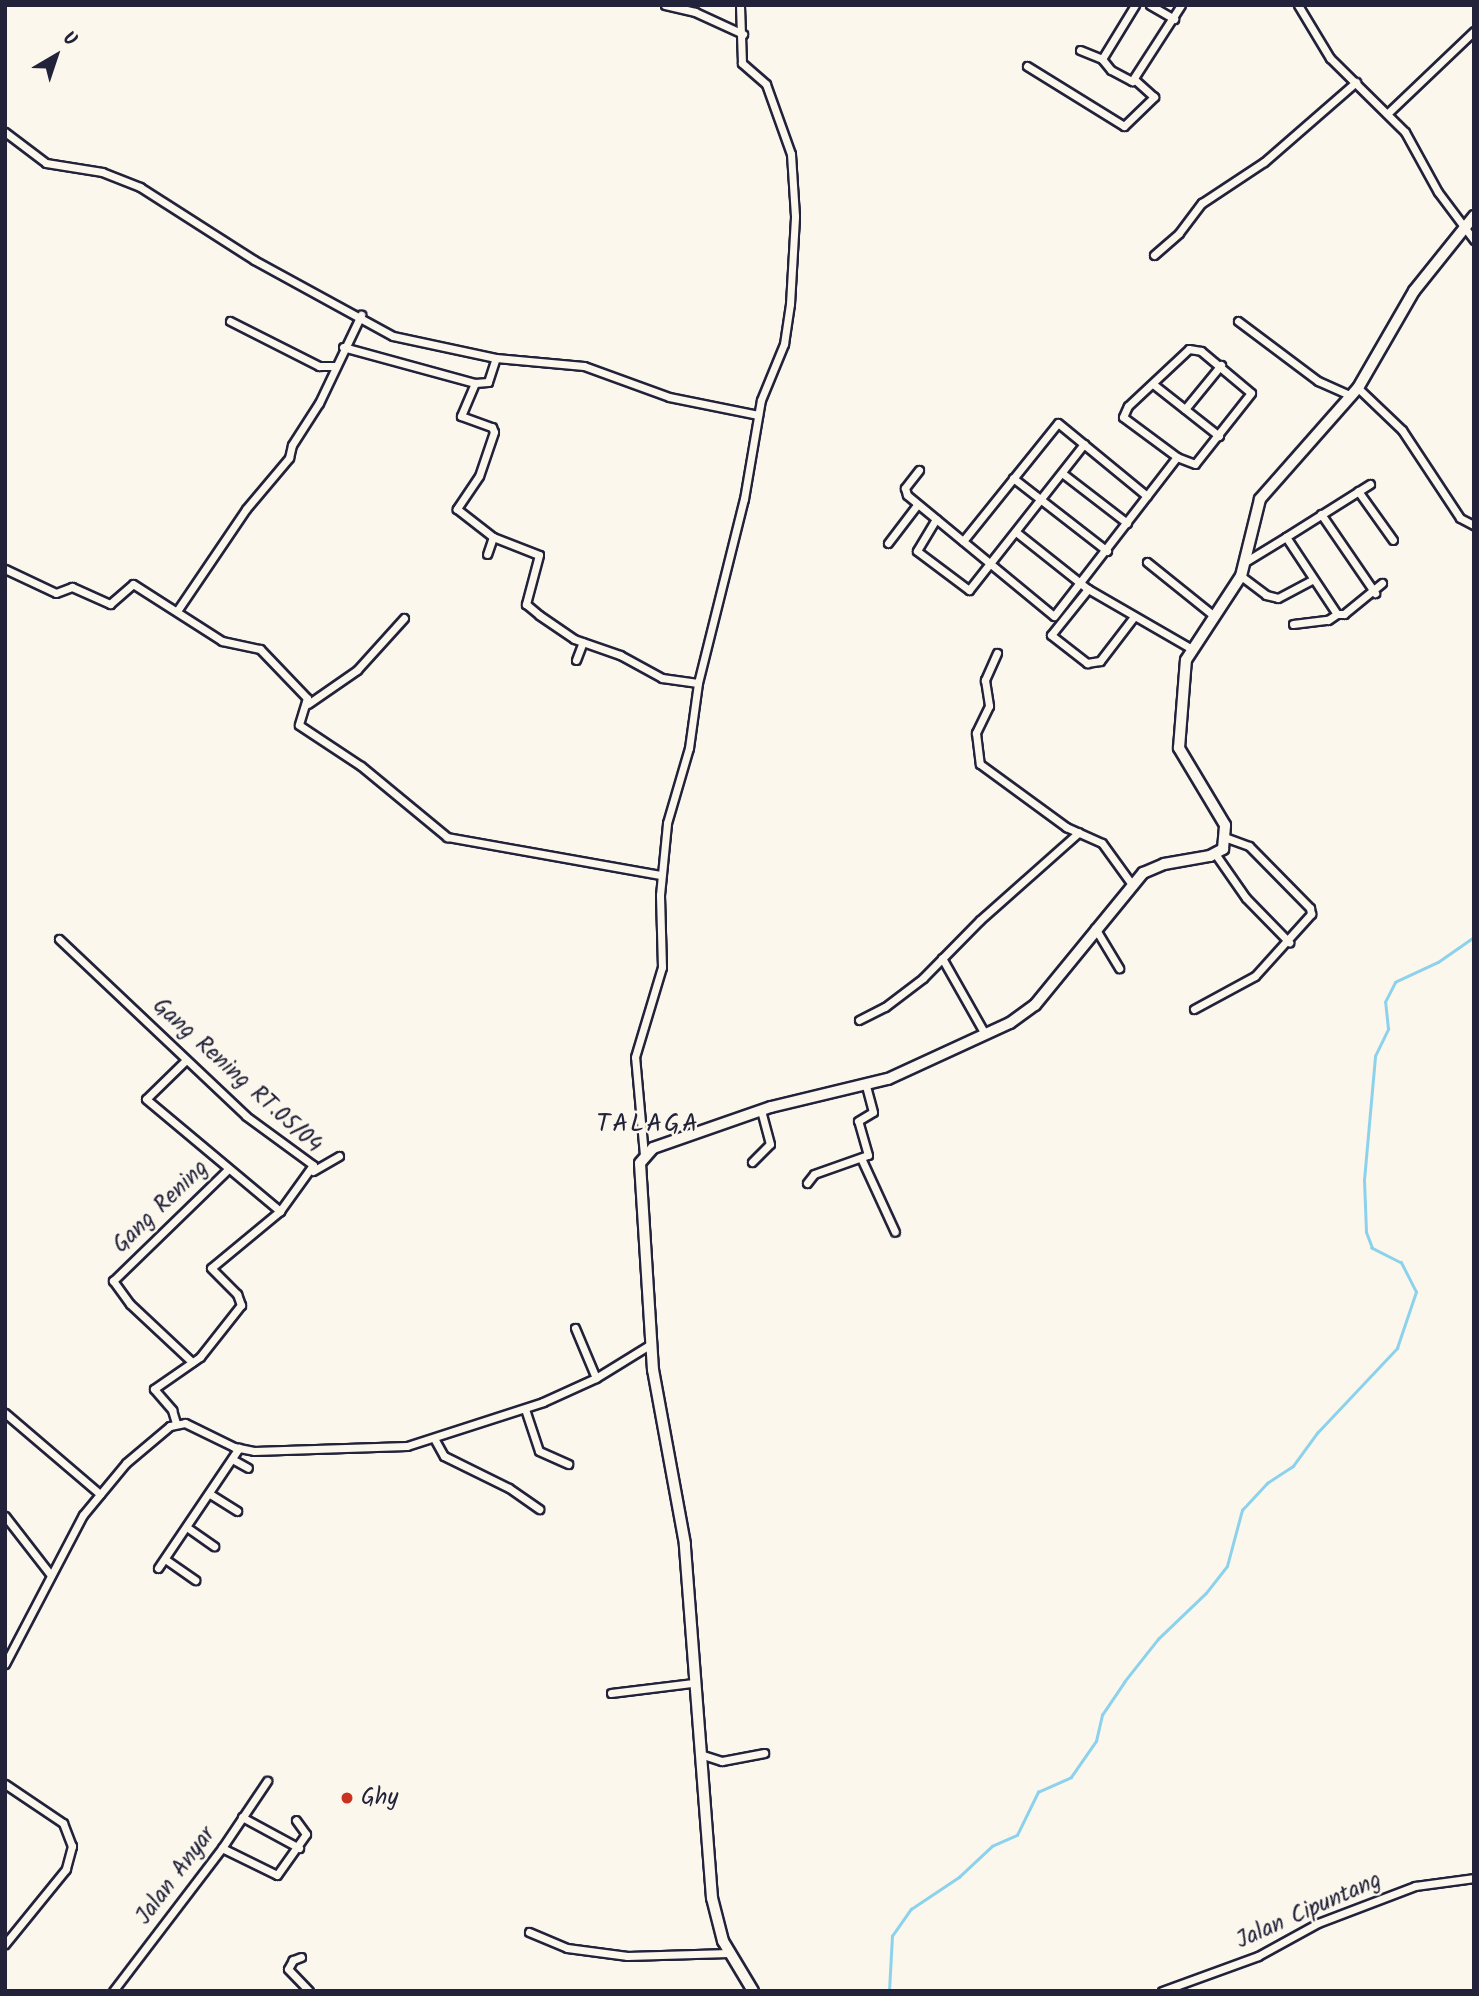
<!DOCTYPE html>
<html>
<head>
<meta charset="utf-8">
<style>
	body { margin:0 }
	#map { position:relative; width:1479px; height:1996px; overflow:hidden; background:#fbf7ec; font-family:Kalam,sans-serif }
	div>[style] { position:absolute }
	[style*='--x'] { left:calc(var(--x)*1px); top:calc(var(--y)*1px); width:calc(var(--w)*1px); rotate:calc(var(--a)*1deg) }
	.stream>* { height:2.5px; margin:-1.25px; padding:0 1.25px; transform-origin:1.25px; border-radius:1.25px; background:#8cd2ed }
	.roads { filter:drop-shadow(2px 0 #22223b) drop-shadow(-2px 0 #22223b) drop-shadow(0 2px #22223b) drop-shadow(0 -2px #22223b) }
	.street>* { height:7px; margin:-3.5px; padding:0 3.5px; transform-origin:3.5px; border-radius:3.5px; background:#fbf7ec }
	.secondary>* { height:10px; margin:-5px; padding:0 5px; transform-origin:5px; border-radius:5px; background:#fbf7ec }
	.dots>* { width:19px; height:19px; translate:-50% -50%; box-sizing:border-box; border:4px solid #fbf7ec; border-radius:50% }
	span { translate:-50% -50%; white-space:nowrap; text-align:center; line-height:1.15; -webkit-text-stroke:5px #fbf7ec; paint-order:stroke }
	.street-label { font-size:23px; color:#22223b }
	.poi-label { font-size:23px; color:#22223b }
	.left { translate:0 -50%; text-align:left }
	.quarter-label { font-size:26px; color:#22223b; letter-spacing:2px }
	.frame { position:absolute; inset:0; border:7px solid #22223b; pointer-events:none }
	.north { position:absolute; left:21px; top:21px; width:70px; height:70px; -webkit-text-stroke:5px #fbf7ec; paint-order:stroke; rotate:39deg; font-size:19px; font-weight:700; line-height:28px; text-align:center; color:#22223b }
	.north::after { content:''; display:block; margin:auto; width:24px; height:32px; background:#22223b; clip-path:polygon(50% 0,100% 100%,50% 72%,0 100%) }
</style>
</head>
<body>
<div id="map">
	<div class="stream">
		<div style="--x:889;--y:1991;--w:55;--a:-86.9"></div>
		<div style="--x:892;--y:1936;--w:33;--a:-55"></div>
		<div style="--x:911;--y:1909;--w:58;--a:-33.7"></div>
		<div style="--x:959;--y:1877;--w:45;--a:-43.2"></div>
		<div style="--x:992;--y:1846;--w:27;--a:-24"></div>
		<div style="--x:1017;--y:1835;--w:48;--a:-64"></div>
		<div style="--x:1038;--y:1792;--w:36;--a:-24"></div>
		<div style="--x:1071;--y:1777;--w:44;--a:-55.2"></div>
		<div style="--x:1096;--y:1741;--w:27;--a:-77"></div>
		<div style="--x:1102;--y:1715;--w:40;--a:-56"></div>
		<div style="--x:1124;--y:1682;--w:55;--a:-51.7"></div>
		<div style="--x:1158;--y:1639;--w:66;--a:-43.8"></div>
		<div style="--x:1206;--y:1593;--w:34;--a:-52"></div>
		<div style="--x:1227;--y:1566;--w:58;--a:-75"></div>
		<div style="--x:1242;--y:1510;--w:37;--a:-47"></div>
		<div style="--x:1267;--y:1483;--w:31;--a:-33"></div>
		<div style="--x:1293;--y:1466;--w:41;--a:-54"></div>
		<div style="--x:1317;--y:1433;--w:117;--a:-46.7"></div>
		<div style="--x:1397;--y:1348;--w:59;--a:-71.3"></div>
		<div style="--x:1416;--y:1292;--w:33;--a:-117"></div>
		<div style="--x:1401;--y:1263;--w:33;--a:-153"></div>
		<div style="--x:1372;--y:1248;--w:17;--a:-111"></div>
		<div style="--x:1366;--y:1232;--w:52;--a:-92.2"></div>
		<div style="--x:1364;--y:1180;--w:124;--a:-84.9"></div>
		<div style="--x:1375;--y:1056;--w:30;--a:-64"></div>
		<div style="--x:1388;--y:1029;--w:27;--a:-96"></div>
		<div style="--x:1385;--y:1002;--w:22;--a:-63"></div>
		<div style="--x:1395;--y:982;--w:47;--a:-24.9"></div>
		<div style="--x:1438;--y:962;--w:44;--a:-34.8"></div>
	</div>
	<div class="roads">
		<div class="street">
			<div style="--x:665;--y:5;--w:31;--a:13"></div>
			<div style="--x:695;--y:12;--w:53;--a:24.6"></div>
			<div style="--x:1135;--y:5;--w:63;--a:121.4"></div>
			<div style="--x:1102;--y:59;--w:14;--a:51"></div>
			<div style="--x:1111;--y:70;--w:24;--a:28"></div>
			<div style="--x:1132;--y:81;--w:90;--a:-57.2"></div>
			<div style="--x:1150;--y:5;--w:28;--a:30"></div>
			<div style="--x:1298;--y:5;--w:62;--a:58.9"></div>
			<div style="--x:1330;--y:58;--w:105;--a:44.6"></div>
			<div style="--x:1405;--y:132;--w:68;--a:61.2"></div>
			<div style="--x:1438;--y:192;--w:60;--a:53.1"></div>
			<div style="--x:1080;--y:50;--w:24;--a:22"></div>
			<div style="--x:1027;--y:66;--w:114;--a:31.7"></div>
			<div style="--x:1124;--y:126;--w:42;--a:-44"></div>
			<div style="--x:1154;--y:97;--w:25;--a:-138"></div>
			<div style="--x:1389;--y:112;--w:117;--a:-43.6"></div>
			<div style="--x:5;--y:132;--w:51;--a:37.1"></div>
			<div style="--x:46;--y:163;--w:57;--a:9.1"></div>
			<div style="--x:102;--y:172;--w:41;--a:21.5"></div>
			<div style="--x:140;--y:187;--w:135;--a:32.6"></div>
			<div style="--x:254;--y:260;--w:158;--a:28.7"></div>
			<div style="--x:393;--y:336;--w:105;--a:12.1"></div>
			<div style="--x:496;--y:358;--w:88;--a:5.2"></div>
			<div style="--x:584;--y:366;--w:90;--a:20"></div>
			<div style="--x:669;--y:397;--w:91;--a:11.4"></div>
			<div style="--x:1154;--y:255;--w:33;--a:-41"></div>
			<div style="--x:1179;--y:233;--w:38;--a:-53"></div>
			<div style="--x:1202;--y:203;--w:74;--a:-33.5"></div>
			<div style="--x:1264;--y:162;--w:122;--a:-41"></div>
			<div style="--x:230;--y:321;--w:100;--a:26.8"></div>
			<div style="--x:319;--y:366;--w:16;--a:0"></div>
			<div style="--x:1238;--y:321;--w:100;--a:36.9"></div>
			<div style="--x:1318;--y:381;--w:36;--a:24"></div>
			<div style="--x:343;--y:347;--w:137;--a:15.3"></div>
			<div style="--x:475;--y:383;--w:13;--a:-4"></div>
			<div style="--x:488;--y:382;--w:25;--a:-72"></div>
			<div style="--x:1189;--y:349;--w:12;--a:9"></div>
			<div style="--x:1201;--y:351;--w:65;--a:40"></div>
			<div style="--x:1251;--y:393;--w:90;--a:128.3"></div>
			<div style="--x:1195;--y:464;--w:19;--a:-159"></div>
			<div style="--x:1177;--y:457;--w:67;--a:-143.5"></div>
			<div style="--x:1123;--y:417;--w:12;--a:-66"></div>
			<div style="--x:1128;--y:406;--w:83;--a:-43.1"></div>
			<div style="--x:475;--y:383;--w:36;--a:113"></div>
			<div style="--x:461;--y:416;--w:33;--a:20"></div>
			<div style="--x:492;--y:427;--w:5;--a:68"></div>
			<div style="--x:494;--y:432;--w:46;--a:108.8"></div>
			<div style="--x:479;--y:476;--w:40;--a:124"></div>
			<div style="--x:457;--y:509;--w:46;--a:37.9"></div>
			<div style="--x:493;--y:537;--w:18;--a:109"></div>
			<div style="--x:1153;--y:384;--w:84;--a:38.2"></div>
			<div style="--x:1358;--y:388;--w:61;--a:43.7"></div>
			<div style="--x:1402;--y:430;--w:105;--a:56.6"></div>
			<div style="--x:1460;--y:518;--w:16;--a:27"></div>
			<div style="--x:1185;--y:409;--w:57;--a:-50.7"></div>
			<div style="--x:919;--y:470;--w:23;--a:128"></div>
			<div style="--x:905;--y:488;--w:7;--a:74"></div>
			<div style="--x:907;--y:495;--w:190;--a:39.5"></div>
			<div style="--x:1054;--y:616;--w:201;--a:-52.3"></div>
			<div style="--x:1062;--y:473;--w:82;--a:37.6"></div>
			<div style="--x:1013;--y:478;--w:119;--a:37.8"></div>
			<div style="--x:1370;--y:484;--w:99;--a:147.8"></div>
			<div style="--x:1286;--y:537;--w:92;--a:56.5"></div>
			<div style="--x:1337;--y:614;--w:7;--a:0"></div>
			<div style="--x:1344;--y:614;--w:49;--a:-39.2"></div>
			<div style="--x:1358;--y:491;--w:60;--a:54.5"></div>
			<div style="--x:1321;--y:514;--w:96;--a:55.6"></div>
			<div style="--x:936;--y:519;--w:37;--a:121"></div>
			<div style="--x:917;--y:551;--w:65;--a:36.9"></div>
			<div style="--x:969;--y:590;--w:186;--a:-51.8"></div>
			<div style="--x:1016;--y:532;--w:92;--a:38.4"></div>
			<div style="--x:1088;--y:589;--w:120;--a:30"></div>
			<div style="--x:493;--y:537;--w:49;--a:21.4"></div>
			<div style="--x:539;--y:555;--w:51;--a:104.9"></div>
			<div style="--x:526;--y:604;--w:17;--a:40"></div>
			<div style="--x:539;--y:615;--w:42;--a:34.4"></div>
			<div style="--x:574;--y:639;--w:49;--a:19.2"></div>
			<div style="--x:620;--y:655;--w:48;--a:28.7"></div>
			<div style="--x:662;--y:678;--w:36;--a:8"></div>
			<div style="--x:963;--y:541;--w:151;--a:-51.2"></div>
			<div style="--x:1058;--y:423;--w:115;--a:39.4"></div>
			<div style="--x:888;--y:543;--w:48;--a:-52.7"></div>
			<div style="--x:1147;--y:562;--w:85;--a:38.8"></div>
			<div style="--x:1245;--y:562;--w:48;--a:-31.4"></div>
			<div style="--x:5;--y:569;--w:56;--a:25.2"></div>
			<div style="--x:56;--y:593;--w:17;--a:-21"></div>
			<div style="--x:72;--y:587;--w:42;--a:24.1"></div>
			<div style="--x:110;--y:604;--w:30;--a:-41"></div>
			<div style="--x:133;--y:584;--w:106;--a:32.6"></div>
			<div style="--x:222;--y:641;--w:39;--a:12"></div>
			<div style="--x:260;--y:649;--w:68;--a:46.2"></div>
			<div style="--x:307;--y:698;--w:28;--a:107"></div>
			<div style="--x:299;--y:725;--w:74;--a:33.5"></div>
			<div style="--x:361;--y:766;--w:112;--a:39.5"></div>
			<div style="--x:447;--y:837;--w:216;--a:10.1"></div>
			<div style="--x:1241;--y:576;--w:31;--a:37"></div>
			<div style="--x:1266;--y:595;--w:12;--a:14"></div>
			<div style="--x:1278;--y:598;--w:40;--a:-28"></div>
			<div style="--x:1088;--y:589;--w:59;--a:128.8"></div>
			<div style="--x:1051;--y:635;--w:46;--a:37.9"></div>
			<div style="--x:1087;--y:663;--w:13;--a:-9"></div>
			<div style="--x:1100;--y:661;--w:54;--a:-52.5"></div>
			<div style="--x:177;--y:611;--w:123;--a:-55.9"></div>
			<div style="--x:246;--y:509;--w:67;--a:-49.9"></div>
			<div style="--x:289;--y:458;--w:13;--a:-77"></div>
			<div style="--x:292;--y:445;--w:50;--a:-57.3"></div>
			<div style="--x:319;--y:403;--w:98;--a:-64.5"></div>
			<div style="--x:1293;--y:624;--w:35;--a:-7"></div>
			<div style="--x:1328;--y:620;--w:11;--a:-34"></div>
			<div style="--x:997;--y:653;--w:30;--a:114"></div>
			<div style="--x:985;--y:680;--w:26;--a:81"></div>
			<div style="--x:989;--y:706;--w:30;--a:116"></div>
			<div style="--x:976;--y:733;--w:31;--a:83"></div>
			<div style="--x:980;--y:764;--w:107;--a:36.2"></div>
			<div style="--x:1066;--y:827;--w:39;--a:24"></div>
			<div style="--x:1102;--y:843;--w:49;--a:54.1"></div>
			<div style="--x:576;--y:660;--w:19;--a:-69"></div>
			<div style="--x:308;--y:704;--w:60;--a:-34.8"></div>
			<div style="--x:357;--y:670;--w:70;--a:-47.9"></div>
			<div style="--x:1216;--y:855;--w:52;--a:55.1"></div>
			<div style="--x:1246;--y:898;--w:62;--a:45.7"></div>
			<div style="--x:1095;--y:928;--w:47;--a:59"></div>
			<div style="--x:59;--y:939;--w:257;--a:43.4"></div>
			<div style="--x:246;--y:1116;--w:83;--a:36.2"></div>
			<div style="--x:313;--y:1165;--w:57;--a:125.7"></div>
			<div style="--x:280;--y:1211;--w:89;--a:140.4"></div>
			<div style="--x:211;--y:1268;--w:37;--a:45"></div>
			<div style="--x:237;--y:1294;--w:12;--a:70"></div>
			<div style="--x:241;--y:1305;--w:66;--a:128.3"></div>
			<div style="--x:200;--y:1357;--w:56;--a:145.2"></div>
			<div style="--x:154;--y:1389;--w:28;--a:49"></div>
			<div style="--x:172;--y:1410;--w:14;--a:73"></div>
			<div style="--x:942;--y:958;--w:87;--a:60.5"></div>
			<div style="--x:1194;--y:1009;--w:69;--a:-28.4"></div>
			<div style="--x:1255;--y:976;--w:84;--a:-47.9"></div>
			<div style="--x:1311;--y:914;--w:6;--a:-99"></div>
			<div style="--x:1310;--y:908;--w:87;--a:-134.5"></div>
			<div style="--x:1249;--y:846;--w:23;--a:-160"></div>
			<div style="--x:859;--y:1020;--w:29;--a:-27"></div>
			<div style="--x:885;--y:1007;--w:48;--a:-37.3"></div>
			<div style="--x:923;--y:978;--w:81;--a:-45.5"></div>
			<div style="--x:980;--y:920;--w:132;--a:-41.6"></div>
			<div style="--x:185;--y:1061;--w:54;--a:135.7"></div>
			<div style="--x:146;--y:1099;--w:175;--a:39.9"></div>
			<div style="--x:644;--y:1155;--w:98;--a:-95.2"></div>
			<div style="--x:635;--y:1057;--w:94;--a:-73.3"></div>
			<div style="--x:662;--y:967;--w:72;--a:-91.6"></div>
			<div style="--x:660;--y:895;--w:72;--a:-84.4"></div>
			<div style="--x:667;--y:823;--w:78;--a:-73.7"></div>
			<div style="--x:689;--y:748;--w:66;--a:-82.1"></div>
			<div style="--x:698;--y:683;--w:190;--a:-76"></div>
			<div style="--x:744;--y:499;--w:100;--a:-80.3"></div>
			<div style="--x:761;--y:400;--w:61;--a:-67.7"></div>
			<div style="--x:784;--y:344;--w:40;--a:-81.5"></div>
			<div style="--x:790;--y:304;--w:88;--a:-86.7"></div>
			<div style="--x:795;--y:216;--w:62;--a:-93.7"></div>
			<div style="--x:791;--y:154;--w:74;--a:-109.7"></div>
			<div style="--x:766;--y:84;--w:32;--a:-139"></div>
			<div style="--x:742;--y:63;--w:58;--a:-92"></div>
			<div style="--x:861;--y:1158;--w:81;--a:65.3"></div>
			<div style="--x:752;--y:1162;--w:25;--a:-45"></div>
			<div style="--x:770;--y:1144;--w:35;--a:-105"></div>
			<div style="--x:313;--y:1171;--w:30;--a:-30"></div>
			<div style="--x:807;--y:1183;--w:11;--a:-52"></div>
			<div style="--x:814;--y:1174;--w:57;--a:-19.4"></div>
			<div style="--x:868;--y:1155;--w:35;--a:-106"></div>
			<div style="--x:858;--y:1121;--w:17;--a:-31"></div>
			<div style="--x:873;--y:1112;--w:27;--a:-105"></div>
			<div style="--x:575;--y:1328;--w:54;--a:67.2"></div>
			<div style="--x:192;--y:1362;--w:85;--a:-136.9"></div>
			<div style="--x:130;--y:1304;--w:29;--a:-126"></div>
			<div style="--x:113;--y:1281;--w:159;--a:-44.2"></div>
			<div style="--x:525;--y:1409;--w:44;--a:71.6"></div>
			<div style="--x:539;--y:1451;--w:32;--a:24"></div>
			<div style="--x:5;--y:1413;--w:125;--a:40.5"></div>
			<div style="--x:435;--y:1440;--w:18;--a:61"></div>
			<div style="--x:444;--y:1456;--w:72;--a:26.2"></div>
			<div style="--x:509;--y:1488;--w:37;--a:35"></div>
			<div style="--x:232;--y:1459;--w:18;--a:29"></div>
			<div style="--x:210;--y:1494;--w:32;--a:32"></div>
			<div style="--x:5;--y:1516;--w:73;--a:52.2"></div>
			<div style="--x:188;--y:1528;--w:32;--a:35"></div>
			<div style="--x:165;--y:1559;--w:37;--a:35"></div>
			<div style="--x:158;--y:1568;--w:145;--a:-56"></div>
			<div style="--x:5;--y:1664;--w:168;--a:-62.4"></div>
			<div style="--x:83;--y:1515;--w:67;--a:-50.4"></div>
			<div style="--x:126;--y:1463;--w:57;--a:-40.1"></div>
			<div style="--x:170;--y:1426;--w:15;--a:-11"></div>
			<div style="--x:185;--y:1423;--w:55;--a:26.1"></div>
			<div style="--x:234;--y:1447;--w:20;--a:11"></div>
			<div style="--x:254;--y:1451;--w:153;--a:-1.9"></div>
			<div style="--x:407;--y:1446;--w:143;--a:-17.9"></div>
			<div style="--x:543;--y:1402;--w:58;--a:-24.4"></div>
			<div style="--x:596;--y:1378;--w:65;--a:-31.7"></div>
			<div style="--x:611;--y:1693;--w:83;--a:-7"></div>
			<div style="--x:700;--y:1754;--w:23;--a:18"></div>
			<div style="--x:722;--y:1761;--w:43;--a:-10.8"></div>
			<div style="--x:5;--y:1784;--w:70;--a:33.9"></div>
			<div style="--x:63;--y:1823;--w:25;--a:69"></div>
			<div style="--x:72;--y:1846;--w:24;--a:105"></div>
			<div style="--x:66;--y:1869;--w:97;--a:129.1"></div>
			<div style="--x:242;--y:1817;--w:65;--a:28.5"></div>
			<div style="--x:222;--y:1848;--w:61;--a:26.1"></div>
			<div style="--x:277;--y:1875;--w:50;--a:-54.7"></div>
			<div style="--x:306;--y:1834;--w:17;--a:-126"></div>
			<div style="--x:529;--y:1932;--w:41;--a:22.8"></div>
			<div style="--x:567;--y:1948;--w:61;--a:7.6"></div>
			<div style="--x:627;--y:1956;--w:102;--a:-1.7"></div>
			<div style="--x:301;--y:1957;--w:9;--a:159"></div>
			<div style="--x:293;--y:1960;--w:10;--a:119"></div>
			<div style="--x:288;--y:1969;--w:30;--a:46"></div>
			<div style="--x:113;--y:1991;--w:180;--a:-52.7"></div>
			<div style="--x:222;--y:1848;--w:81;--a:-56.1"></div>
			<div style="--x:1162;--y:1991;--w:102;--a:-20"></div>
			<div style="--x:1258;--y:1956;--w:68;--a:-28.8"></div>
			<div style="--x:1318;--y:1923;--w:104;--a:-20.9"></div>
			<div style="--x:1415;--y:1886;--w:60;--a:-7.7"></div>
		</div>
		<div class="secondary">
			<div style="--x:753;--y:1991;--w:58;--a:-121"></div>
			<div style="--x:723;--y:1941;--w:44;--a:-104.3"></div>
			<div style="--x:712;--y:1898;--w:355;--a:-94.4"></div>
			<div style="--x:685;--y:1544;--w:177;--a:-100.4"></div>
			<div style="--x:653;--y:1370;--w:207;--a:-93.6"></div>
			<div style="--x:640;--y:1163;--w:20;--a:-49"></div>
			<div style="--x:653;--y:1148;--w:125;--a:-19.2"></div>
			<div style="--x:771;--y:1107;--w:120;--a:-13.5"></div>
			<div style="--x:888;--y:1079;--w:134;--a:-24.7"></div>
			<div style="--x:1010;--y:1023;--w:31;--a:-36"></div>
			<div style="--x:1035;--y:1005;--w:171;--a:-50.7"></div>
			<div style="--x:1143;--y:873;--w:23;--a:-23"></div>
			<div style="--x:1164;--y:864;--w:47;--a:-9.9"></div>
			<div style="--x:1210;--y:856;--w:15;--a:-28"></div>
			<div style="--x:1223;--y:849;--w:24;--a:-85"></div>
			<div style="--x:1225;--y:825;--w:90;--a:-120.9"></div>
			<div style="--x:1179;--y:748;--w:88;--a:-85.5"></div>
			<div style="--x:1186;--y:660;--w:100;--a:-56.8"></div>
			<div style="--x:1241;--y:576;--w:79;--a:-76.1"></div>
			<div style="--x:1260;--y:499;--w:148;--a:-48.6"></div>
			<div style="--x:1358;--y:388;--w:112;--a:-60"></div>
			<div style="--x:1414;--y:291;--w:96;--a:-51.3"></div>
		</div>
	</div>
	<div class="dots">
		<div style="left:347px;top:1798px;background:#c8321e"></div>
	</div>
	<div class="street-label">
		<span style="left:237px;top:1076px;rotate:42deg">Gang Rening RT.05/04</span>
		<span style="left:161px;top:1207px;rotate:-44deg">Gang Rening</span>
		<span style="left:176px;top:1876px;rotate:-53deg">Jalan Anyar</span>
		<span style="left:1309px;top:1911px;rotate:-24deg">Jalan Cipuntang</span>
	</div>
	<div class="poi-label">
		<span class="left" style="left:361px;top:1798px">Ghy</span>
	</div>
	<div class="quarter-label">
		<span style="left:648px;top:1125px">TALAGA</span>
	</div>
	<div class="frame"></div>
	<div class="north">U</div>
</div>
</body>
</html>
